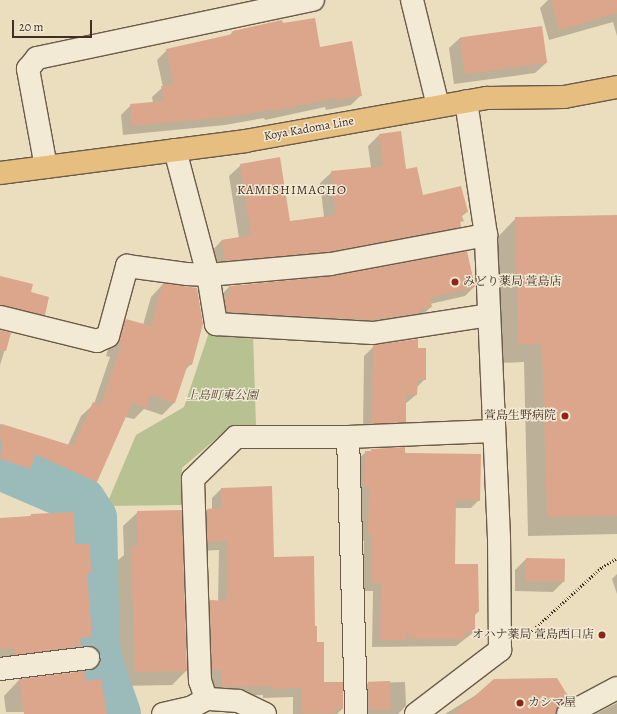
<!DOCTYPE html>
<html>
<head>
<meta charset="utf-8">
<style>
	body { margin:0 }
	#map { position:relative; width:617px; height:714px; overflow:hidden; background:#ebdebf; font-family:Alegreya,"Noto Serif JP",serif }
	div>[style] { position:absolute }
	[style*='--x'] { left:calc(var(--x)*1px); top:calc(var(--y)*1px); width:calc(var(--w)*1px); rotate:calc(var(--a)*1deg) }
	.green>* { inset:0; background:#b7c192 }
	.shadow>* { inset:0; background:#0003 }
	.river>* { height:48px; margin:-24px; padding:0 24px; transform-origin:24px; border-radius:24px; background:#9bbbba }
	.building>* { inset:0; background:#dba68b; transform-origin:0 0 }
	.path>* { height:2.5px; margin-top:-1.25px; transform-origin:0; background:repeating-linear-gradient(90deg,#402e22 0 1px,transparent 0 3px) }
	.roads { filter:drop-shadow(1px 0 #6b5a49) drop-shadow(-1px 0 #6b5a49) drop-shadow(0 1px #6b5a49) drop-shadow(0 -1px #6b5a49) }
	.minor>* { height:22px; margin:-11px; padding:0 11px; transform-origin:11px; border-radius:11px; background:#f2ead5 }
	.major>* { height:22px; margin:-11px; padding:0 11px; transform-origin:11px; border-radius:11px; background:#e6bf80 }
	.dots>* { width:11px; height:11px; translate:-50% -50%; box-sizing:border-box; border:2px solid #f2ead5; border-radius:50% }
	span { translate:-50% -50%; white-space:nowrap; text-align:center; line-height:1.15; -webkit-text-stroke:3px #f2ead5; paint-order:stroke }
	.street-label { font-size:12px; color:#402e22 }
	.poi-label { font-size:12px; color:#402e22 }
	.left { translate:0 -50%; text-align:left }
	.right { translate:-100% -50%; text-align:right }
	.park-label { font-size:12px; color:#584b38; font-style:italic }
	.neighbourhood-label { font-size:13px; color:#402e22; letter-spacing:1px }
	.scale { position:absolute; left:12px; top:20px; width:80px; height:18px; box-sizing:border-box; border:2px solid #402e22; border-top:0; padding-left:5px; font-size:12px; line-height:14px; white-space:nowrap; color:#402e22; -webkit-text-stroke:3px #f2ead5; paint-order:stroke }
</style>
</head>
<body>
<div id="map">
	<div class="green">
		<div style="clip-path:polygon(209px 332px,253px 334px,256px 425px,226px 430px,182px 468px,181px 505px,106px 506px,136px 435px,184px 407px)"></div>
	</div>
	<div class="shadow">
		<div style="clip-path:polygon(548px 0,617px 0,617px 36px,613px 22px,549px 40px,540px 8px)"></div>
		<div style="clip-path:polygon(282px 24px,319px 48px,361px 95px,351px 105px,326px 110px,325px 107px,265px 120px,264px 118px,225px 125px,123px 135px,121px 115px,131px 105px,153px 103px,152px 97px,163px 87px,157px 60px,167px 50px,228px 37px,233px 31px)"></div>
		<div style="clip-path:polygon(541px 27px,546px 63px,535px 73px,454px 84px,449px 48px,460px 38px)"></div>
		<div style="clip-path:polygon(379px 135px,422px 196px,467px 212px,461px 217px,460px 227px,449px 238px,214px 272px,211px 252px,222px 240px,239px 238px,229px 176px,241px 165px,289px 222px,324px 217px,320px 183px,332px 172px,371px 168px,368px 146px)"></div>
		<div style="clip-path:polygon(617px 216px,617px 534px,528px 536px,524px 362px,499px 363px,497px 238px,516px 218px)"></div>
		<div style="clip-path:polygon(0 281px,29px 293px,44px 315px,33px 325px,0 318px)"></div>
		<div style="clip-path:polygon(163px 284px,191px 364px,185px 370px,174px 403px,162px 415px,144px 409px,134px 419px,125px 417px,96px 481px,84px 494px,29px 469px,18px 481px,0 475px,0 424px,68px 445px,81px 416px,94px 404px,110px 357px,106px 356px,113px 333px,126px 320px,143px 325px,151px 297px)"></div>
		<div style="clip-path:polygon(229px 287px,474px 287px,465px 296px,430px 304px,431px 307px,422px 315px,363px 329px,218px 320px,221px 295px)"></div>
		<div style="clip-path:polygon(0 331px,10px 333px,0 365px)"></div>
		<div style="clip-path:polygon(374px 346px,417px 349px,425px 379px,416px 388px,416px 395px,405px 404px,405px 422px,395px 431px,363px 433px,364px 356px)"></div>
		<div style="clip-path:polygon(372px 450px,404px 454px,479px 500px,471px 508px,455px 508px,454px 565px,478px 612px,474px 616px,474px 632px,456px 646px,372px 647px,373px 591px,363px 591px,364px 541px,360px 541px,361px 494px,357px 494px,357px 460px,366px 452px,369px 452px)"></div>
		<div style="clip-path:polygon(221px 489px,273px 558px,314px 627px,323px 683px,342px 709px,337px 714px,293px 714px,293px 697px,263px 698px,263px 695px,213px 696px,213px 679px,203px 679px,201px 611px,210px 601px,218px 602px,219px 550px,199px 551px,198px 519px,207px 510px,212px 510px,212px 498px)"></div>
		<div style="clip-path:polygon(138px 512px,186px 671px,172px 685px,120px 686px,117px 561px,124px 555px,123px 526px)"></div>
		<div style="clip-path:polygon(31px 515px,74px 546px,90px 573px,86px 576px,91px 637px,79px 649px,0 666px,0 576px,19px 527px)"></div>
		<div style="clip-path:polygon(526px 559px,564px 581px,553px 592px,515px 591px,515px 570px)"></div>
		<div style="clip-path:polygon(617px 574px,617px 594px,612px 579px)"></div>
		<div style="clip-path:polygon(19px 680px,72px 712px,6px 712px,4px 696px)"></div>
		<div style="clip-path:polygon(405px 682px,406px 706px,398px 714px,358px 714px,357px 694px,368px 683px)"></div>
		<div style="clip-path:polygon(476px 695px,476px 696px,568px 699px,556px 710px,555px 714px,445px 714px)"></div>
		<div style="clip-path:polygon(617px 703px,617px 714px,595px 714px)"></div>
	</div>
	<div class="river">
		<div style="--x:0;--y:466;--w:89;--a:23.1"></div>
		<div style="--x:82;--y:501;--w:20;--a:57"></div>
		<div style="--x:93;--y:518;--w:128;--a:88.7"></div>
		<div style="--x:96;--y:646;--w:20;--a:79"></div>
		<div style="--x:100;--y:666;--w:51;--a:70.5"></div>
	</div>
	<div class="building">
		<div style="clip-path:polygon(551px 0,617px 0,617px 13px,559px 30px)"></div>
		<div style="clip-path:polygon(315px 18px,320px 47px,352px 41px,362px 96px,336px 100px,335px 98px,274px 111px,274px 109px,235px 116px,132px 126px,130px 104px,164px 101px,161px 86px,174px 84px,166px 49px,233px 34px,233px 31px,282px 20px,283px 23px)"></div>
		<div style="left:542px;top:26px;width:37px;height:83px;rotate:82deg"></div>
		<div style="clip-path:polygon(401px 131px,406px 169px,417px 167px,423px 195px,461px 186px,468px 212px,461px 214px,464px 221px,460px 222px,461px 227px,329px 252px,225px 261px,222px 240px,251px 235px,240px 164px,280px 157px,290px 221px,336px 215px,331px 171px,383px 166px,379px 134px)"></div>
		<div style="clip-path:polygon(617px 215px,617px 516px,547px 517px,542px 344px,518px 344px,515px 217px)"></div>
		<div style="clip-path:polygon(467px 251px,475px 287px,430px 298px,432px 307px,419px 310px,419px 313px,372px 320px,227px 312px,224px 295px,231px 297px,229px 286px,333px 276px)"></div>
		<div style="clip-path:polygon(0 276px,33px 284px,31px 292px,49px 297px,45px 315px,0 305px)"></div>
		<div style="clip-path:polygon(163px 283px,197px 288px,203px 324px,192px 365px,188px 364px,175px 403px,150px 395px,147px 408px,132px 403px,97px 482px,35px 454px,31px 469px,0 459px,2px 439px,0 438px,0 430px,2px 424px,73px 446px,93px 402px,101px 406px,121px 345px,118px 344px,126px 319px,151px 326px)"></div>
		<div style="clip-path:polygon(0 330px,11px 333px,6px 351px,0 350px)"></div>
		<div style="clip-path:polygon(418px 339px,418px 348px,426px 348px,426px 380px,418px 380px,417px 395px,406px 395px,406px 422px,372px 424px,373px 345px)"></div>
		<div style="clip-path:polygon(405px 447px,405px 453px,481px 454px,480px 501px,456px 500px,455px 564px,478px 564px,479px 612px,475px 612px,475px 633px,465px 632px,465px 639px,410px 639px,405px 629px,405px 640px,380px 640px,381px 583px,371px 583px,372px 534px,368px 534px,369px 486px,364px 486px,365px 451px,371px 451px,371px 449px)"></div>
		<div style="clip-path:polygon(272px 486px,274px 557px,314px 556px,315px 626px,317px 626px,317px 642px,324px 642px,324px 682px,343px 682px,343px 709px,334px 710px,334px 713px,302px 713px,302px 688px,271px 689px,271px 686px,222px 687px,222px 670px,212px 670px,210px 600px,227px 601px,228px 541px,208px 542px,207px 509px,221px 508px,221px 488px)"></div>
		<div style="clip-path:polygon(182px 510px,187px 671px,135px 672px,131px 546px,138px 546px,137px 511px)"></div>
		<div style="clip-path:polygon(74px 512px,75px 544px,90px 544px,91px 573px,87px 573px,92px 637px,80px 638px,81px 646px,15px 655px,14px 648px,0 649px,0 518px,31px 516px,31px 514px)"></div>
		<div style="left:526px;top:558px;width:39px;height:23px;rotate:1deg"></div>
		<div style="clip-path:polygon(84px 671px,86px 681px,101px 679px,107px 714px,24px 714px,19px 679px)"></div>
		<div style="clip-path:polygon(557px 678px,570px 699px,558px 707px,556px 714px,454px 714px,494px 679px)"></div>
		<div style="left:390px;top:681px;width:28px;height:22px;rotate:88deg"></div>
	</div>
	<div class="path">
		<div style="--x:525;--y:637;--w:104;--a:-42.3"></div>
		<div style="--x:602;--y:567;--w:17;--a:-31"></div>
	</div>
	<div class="roads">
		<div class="minor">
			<div style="--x:412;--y:0;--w:109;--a:76.2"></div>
			<div style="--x:175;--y:150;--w:129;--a:75.2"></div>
			<div style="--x:208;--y:275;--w:50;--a:80.7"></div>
			<div style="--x:216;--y:324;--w:157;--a:3.3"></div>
			<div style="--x:373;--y:333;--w:117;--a:-8.8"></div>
			<div style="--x:46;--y:167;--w:100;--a:-100.4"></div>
			<div style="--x:28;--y:69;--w:14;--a:-51"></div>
			<div style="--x:37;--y:58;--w:282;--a:-11.9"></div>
			<div style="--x:0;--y:317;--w:100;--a:13.9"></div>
			<div style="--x:97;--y:341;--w:12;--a:-24"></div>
			<div style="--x:108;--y:336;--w:73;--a:-74.8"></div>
			<div style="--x:127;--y:266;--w:61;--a:7.6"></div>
			<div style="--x:187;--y:274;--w:21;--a:3"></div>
			<div style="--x:208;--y:275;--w:123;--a:-5.1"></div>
			<div style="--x:331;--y:264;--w:158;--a:-10.6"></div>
			<div style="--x:348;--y:437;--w:277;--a:88.3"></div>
			<div style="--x:0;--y:669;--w:89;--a:-7.1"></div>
			<div style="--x:163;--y:714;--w:28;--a:-13"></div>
			<div style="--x:190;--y:708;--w:18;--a:-29"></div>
			<div style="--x:265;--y:714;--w:30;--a:-154"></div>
			<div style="--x:238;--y:701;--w:32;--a:-176"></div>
			<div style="--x:206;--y:699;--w:19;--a:-108"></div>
			<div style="--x:200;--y:681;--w:202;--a:-92"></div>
			<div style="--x:193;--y:479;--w:60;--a:-44.3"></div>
			<div style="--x:236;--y:437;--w:112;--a:0"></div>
			<div style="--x:348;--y:437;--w:146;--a:-2.4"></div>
			<div style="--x:416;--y:714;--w:106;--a:-37.3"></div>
			<div style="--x:500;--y:650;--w:112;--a:-90.5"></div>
			<div style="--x:499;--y:538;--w:303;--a:-92.5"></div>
			<div style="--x:486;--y:235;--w:135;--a:-98.5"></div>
			<div style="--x:568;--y:714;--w:55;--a:-28"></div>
		</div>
		<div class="major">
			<div style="--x:0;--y:173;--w:247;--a:-7.4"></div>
			<div style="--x:245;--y:141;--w:246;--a:-10.1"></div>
			<div style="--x:487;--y:98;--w:77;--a:-0.7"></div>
			<div style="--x:564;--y:97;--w:54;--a:-10.7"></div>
		</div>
	</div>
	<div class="dots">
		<div style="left:455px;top:282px;background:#8f2418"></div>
		<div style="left:565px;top:416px;background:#8f2418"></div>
		<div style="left:602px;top:635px;background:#8f2418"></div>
		<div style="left:520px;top:703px;background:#8f2418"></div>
	</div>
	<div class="street-label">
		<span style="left:309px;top:129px;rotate:-10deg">Koya Kadoma Line</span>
	</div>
	<div class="poi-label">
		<span class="left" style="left:463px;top:282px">みどり薬局 萱島店</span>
		<span class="right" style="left:556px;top:416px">萱島生野病院</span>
		<span class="right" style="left:594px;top:635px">オハナ薬局 萱島西口店</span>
		<span class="left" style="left:528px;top:703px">カシマ屋</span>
	</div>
	<div class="park-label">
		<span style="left:222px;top:396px">上島町東公園</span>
	</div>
	<div class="neighbourhood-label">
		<span style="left:292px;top:190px">KAMISHIMACHO</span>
	</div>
	<div class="scale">20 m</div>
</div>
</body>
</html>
